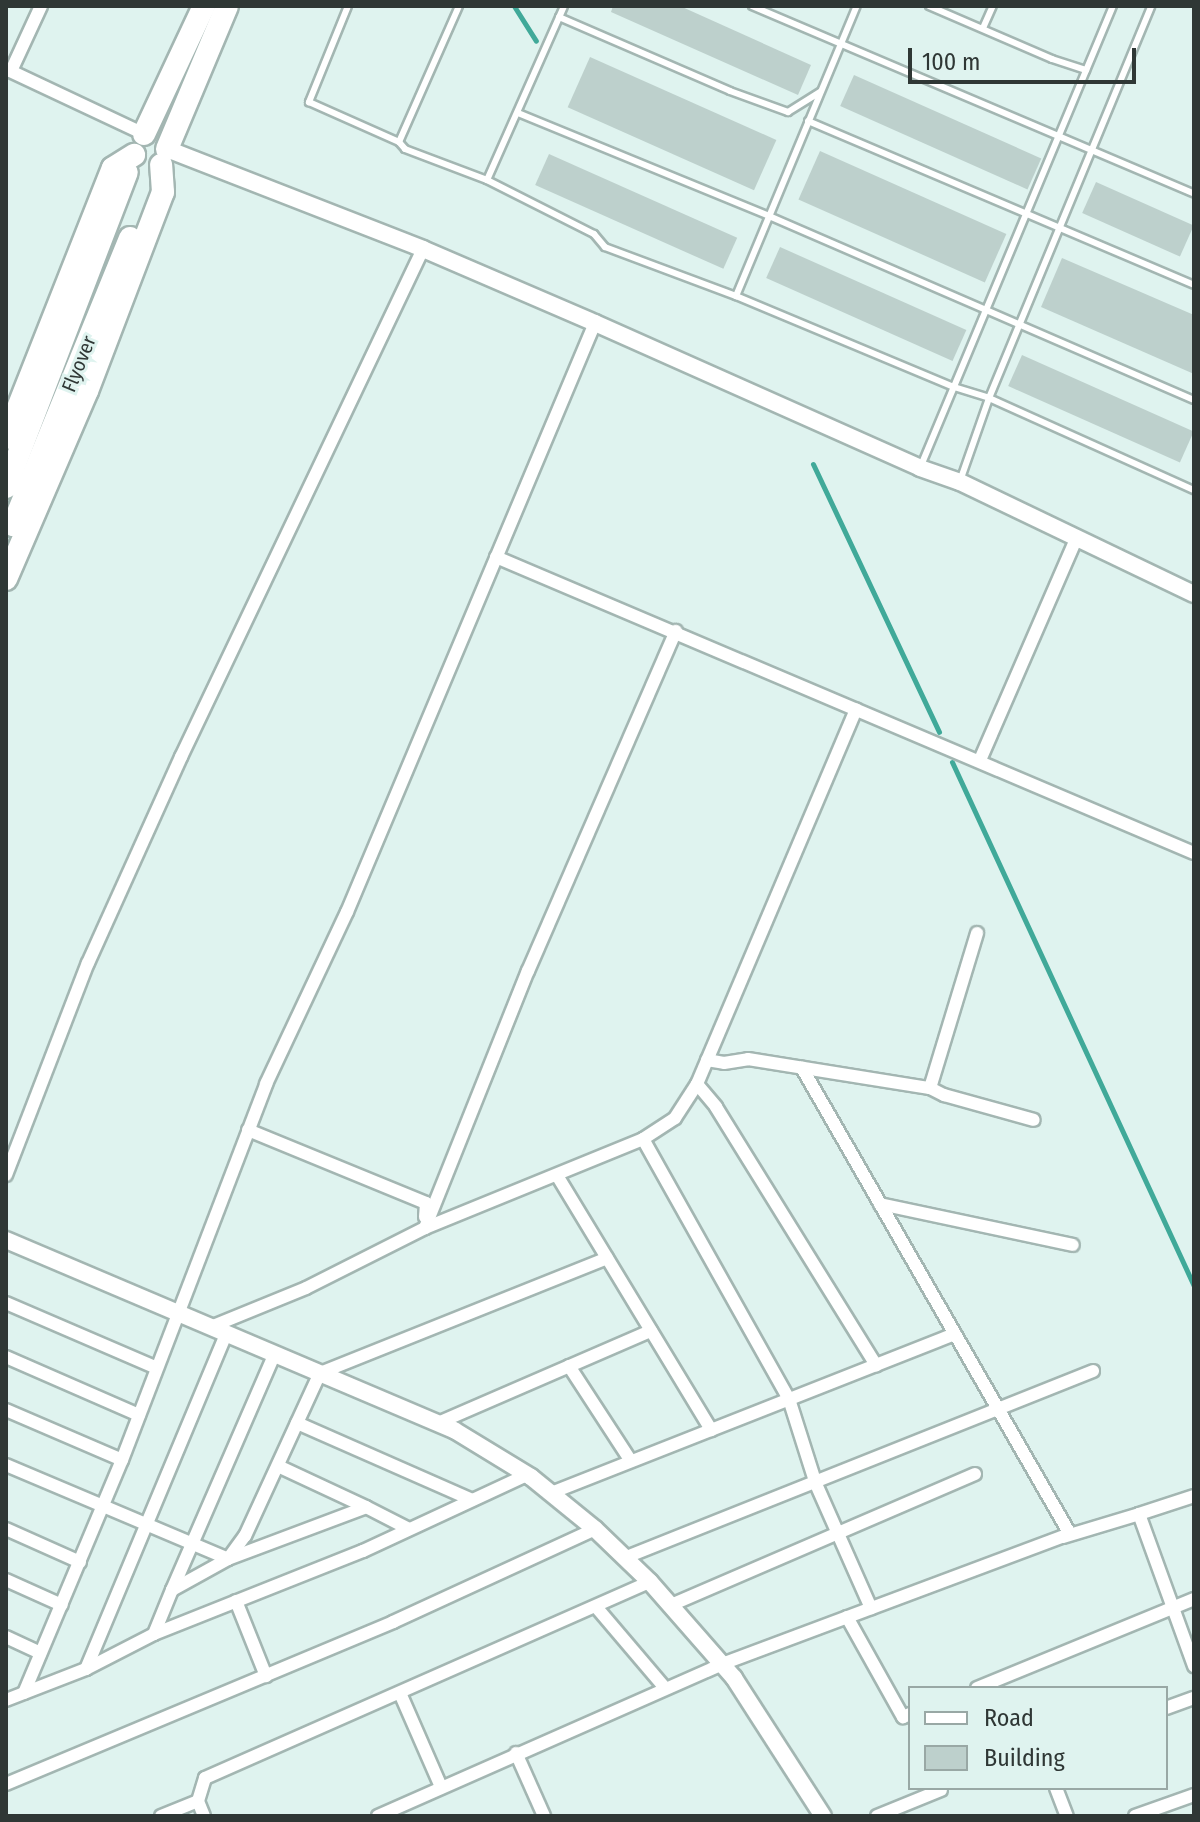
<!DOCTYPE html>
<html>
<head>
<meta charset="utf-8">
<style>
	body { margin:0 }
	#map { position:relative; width:1200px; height:1822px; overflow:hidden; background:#dff3ef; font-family:"Fira Sans Condensed",sans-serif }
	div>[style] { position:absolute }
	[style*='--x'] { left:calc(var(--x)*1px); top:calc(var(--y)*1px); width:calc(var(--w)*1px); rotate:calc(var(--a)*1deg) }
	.stream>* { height:5px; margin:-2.5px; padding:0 2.5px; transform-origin:2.5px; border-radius:2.5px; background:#40a999 }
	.building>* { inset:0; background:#bdd0cc; transform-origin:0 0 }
	.roads { filter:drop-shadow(2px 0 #a3b6b2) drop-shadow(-2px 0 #a3b6b2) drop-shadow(0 2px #a3b6b2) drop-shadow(0 -2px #a3b6b2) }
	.lane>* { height:6px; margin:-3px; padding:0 3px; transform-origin:3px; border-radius:3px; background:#fff }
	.street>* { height:12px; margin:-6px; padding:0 6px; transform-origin:6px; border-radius:6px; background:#fff }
	.secondary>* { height:16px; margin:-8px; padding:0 8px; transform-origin:8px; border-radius:8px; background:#fff }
	.highway>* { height:22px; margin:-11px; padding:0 11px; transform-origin:11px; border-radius:11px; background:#fff }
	span { translate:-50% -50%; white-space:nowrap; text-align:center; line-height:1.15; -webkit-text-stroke:6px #dff3ef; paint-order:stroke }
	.street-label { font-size:20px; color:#2f3735 }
	.frame { position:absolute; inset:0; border:8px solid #2f3735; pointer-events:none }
	.legend { position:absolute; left:908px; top:1686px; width:260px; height:104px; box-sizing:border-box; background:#dff3ef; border:2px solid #99a8a5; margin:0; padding:10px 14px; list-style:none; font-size:24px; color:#2f3735 }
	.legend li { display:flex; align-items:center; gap:16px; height:40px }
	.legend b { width:40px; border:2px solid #99a8a5 }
	.scale { position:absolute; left:908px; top:48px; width:228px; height:36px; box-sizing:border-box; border:4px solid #2f3735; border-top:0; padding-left:10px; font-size:24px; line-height:28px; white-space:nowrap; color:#2f3735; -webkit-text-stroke:6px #dff3ef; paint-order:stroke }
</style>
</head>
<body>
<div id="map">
	<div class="stream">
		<div style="--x:514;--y:6;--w:41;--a:57.8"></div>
		<div style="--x:813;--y:464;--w:296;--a:64.8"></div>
		<div style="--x:952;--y:762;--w:577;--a:65.21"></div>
	</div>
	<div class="building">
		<div style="clip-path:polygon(613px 6px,680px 6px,811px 65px,798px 95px,611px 12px)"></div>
		<div style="left:590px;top:57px;width:204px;height:55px;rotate:24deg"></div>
		<div style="left:854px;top:75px;width:205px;height:34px;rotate:24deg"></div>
		<div style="left:820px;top:151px;width:204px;height:53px;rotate:24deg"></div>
		<div style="left:549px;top:154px;width:206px;height:34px;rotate:24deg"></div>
		<div style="left:1096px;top:182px;width:107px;height:34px;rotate:24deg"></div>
		<div style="left:780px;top:247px;width:204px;height:34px;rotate:24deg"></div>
		<div style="clip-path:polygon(1062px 258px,1194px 315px,1194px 374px,1041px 307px)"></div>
		<div style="left:1022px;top:355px;width:188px;height:34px;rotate:24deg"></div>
	</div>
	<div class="roads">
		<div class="lane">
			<div style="--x:348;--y:6;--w:104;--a:112.1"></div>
			<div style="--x:309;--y:102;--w:98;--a:24"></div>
			<div style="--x:399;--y:142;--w:9;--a:49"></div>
			<div style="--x:405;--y:149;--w:88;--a:20.7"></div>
			<div style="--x:487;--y:180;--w:120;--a:26.8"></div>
			<div style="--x:594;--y:234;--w:17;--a:50"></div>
			<div style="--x:605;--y:247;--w:140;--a:20.5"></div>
			<div style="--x:736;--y:296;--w:314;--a:-67.4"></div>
			<div style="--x:752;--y:6;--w:480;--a:23"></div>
			<div style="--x:929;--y:6;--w:134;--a:23.3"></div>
			<div style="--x:1052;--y:59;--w:36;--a:18"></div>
			<div style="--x:559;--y:17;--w:186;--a:23.4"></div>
			<div style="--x:730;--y:91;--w:62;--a:19.9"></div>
			<div style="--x:788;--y:112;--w:38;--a:-32"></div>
			<div style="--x:983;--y:28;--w:24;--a:-66"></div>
			<div style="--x:518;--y:113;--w:271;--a:22.3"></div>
			<div style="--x:769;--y:216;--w:463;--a:23.4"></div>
			<div style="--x:808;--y:121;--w:419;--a:23"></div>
			<div style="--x:399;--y:142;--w:149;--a:-66.2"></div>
			<div style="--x:487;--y:180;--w:190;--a:-66.1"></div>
			<div style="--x:736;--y:296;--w:236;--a:22.7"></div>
			<div style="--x:954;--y:387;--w:37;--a:17"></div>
			<div style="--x:989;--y:398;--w:225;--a:24.2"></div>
			<div style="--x:920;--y:468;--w:501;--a:-67.33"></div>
			<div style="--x:960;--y:481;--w:88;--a:-70.7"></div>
			<div style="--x:989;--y:398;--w:424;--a:-67.5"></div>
		</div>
		<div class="street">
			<div style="--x:6;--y:69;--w:153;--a:25.2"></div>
			<div style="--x:11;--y:71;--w:72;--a:-65.2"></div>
			<div style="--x:496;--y:557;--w:758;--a:22.98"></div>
			<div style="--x:980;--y:760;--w:241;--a:-66.5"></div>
			<div style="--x:707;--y:1060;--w:17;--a:10"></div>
			<div style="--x:724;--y:1063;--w:24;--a:-9"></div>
			<div style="--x:748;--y:1059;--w:184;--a:9.1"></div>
			<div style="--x:930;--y:1088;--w:16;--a:27"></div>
			<div style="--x:944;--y:1095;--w:93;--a:15.5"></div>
			<div style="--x:697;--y:1084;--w:30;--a:50"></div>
			<div style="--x:716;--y:1107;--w:304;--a:58.2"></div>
			<div style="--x:930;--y:1088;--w:162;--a:-73.1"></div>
			<div style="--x:248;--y:1130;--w:192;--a:22.3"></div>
			<div style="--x:426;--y:1203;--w:14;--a:94"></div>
			<div style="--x:643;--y:1139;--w:298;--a:60.7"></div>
			<div style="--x:789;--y:1399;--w:89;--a:72.4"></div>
			<div style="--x:816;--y:1484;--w:136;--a:66.1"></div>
			<div style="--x:6;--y:1175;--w:227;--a:-68.9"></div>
			<div style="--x:88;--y:963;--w:226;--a:-65.7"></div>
			<div style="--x:181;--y:757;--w:563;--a:-64.53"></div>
			<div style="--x:558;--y:1177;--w:296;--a:58.8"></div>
			<div style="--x:880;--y:1204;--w:197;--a:12"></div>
			<div style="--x:425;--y:1228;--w:277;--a:-68.2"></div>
			<div style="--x:528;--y:971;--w:371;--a:-66.5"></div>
			<div style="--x:6;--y:1303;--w:164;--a:23.3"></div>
			<div style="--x:213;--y:1326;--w:100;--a:-22.2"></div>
			<div style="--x:306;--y:1288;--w:133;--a:-26.8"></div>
			<div style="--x:425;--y:1228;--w:235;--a:-22.2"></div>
			<div style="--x:643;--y:1139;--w:38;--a:-33"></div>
			<div style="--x:675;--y:1118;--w:40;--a:-57.1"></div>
			<div style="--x:697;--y:1084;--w:407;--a:-67"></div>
			<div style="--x:6;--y:1357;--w:145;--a:23.6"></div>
			<div style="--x:569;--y:1366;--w:113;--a:56.9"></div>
			<div style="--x:6;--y:1410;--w:126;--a:23.3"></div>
			<div style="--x:297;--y:1423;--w:191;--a:23.7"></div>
			<div style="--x:438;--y:1423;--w:232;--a:-23.4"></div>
			<div style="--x:6;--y:1465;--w:241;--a:22.9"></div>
			<div style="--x:228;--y:1559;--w:147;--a:-20.6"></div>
			<div style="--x:366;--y:1507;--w:48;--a:27.1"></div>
			<div style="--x:278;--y:1466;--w:97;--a:25"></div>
			<div style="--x:551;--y:1493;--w:434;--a:-21.5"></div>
			<div style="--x:1139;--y:1514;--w:58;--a:-18.1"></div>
			<div style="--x:6;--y:1529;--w:81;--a:24"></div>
			<div style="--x:1063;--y:1537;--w:79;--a:-16.8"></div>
			<div style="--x:1139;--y:1514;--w:162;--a:70.1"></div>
			<div style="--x:624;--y:1558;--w:505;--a:-21.74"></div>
			<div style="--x:6;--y:1580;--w:61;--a:24.1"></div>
			<div style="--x:172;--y:1590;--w:258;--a:-66.5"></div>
			<div style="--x:236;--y:1601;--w:81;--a:68.2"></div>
			<div style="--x:671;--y:1605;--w:331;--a:-23.3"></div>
			<div style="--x:597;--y:1608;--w:105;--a:49.6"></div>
			<div style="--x:847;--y:1617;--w:115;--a:60.8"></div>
			<div style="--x:903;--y:1717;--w:8;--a:-23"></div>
			<div style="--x:154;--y:1634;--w:48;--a:-67.8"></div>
			<div style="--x:172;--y:1590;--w:64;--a:-29"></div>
			<div style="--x:228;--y:1559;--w:29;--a:-54"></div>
			<div style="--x:245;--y:1536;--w:179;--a:-65.3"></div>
			<div style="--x:320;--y:1373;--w:309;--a:-21.8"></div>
			<div style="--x:6;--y:1637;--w:38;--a:25"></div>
			<div style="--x:86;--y:1669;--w:365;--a:-67.3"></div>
			<div style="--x:977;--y:1688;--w:235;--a:-22.3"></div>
			<div style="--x:24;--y:1693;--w:253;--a:-67.2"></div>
			<div style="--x:122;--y:1460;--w:403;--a:-69"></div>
			<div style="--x:266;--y:1084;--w:190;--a:-64.8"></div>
			<div style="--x:347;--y:912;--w:639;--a:-67.17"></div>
			<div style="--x:400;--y:1693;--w:103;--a:66.4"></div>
			<div style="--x:6;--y:1700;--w:86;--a:-21.2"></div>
			<div style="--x:86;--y:1669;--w:76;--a:-27.2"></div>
			<div style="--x:154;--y:1634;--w:225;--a:-21.7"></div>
			<div style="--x:363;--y:1551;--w:181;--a:-24.9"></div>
			<div style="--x:1166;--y:1708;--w:30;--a:-20"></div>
			<div style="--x:516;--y:1753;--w:69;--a:66"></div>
			<div style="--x:6;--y:1784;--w:420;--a:-22.7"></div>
			<div style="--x:393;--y:1622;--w:222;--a:-24.7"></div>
			<div style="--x:1056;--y:1788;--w:30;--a:69"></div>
			<div style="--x:161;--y:1816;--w:40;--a:-22"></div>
			<div style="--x:204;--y:1816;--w:16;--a:-112"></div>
			<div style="--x:198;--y:1801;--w:24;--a:-73"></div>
			<div style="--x:205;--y:1778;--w:486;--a:-23.8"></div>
			<div style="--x:378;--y:1816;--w:376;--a:-23.8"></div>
			<div style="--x:722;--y:1664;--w:371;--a:-20.5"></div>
			<div style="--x:1070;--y:1534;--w:538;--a:-119.9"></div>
			<div style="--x:877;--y:1816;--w:69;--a:-22.1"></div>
			<div style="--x:1135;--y:1816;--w:63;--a:-19.6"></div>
		</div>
		<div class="secondary">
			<div style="--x:167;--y:149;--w:275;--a:21.3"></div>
			<div style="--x:423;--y:249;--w:187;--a:23.3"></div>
			<div style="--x:595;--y:323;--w:356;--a:24"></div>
			<div style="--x:920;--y:468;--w:42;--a:19.3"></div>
			<div style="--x:960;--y:482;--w:259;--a:25.6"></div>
			<div style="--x:6;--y:1240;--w:487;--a:23"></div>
			<div style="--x:454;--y:1430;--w:90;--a:31.4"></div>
			<div style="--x:531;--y:1477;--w:82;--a:39.1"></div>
			<div style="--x:595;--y:1529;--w:76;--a:43.9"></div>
			<div style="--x:650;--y:1582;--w:128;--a:48.8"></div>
			<div style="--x:734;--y:1678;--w:164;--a:57.2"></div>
		</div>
		<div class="highway">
			<div style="--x:144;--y:134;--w:141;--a:-64.9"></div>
			<div style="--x:167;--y:149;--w:155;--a:-67.2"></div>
			<div style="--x:6;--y:438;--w:290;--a:-68.4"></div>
			<div style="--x:113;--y:168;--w:25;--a:-32"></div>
			<div style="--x:6;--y:487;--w:337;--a:-69"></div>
			<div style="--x:13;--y:525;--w:310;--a:-67.8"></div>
			<div style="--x:6;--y:579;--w:205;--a:-66.7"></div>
			<div style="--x:87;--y:391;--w:213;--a:-69.1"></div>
			<div style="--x:163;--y:192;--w:27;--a:-94"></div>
		</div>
	</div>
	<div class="street-label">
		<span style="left:79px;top:364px;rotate:-68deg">Flyover</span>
	</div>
	<div class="frame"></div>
	<ul class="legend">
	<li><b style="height:10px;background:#fff"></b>Road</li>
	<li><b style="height:22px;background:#bdd0cc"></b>Building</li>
	</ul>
	<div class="scale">100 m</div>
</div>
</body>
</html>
